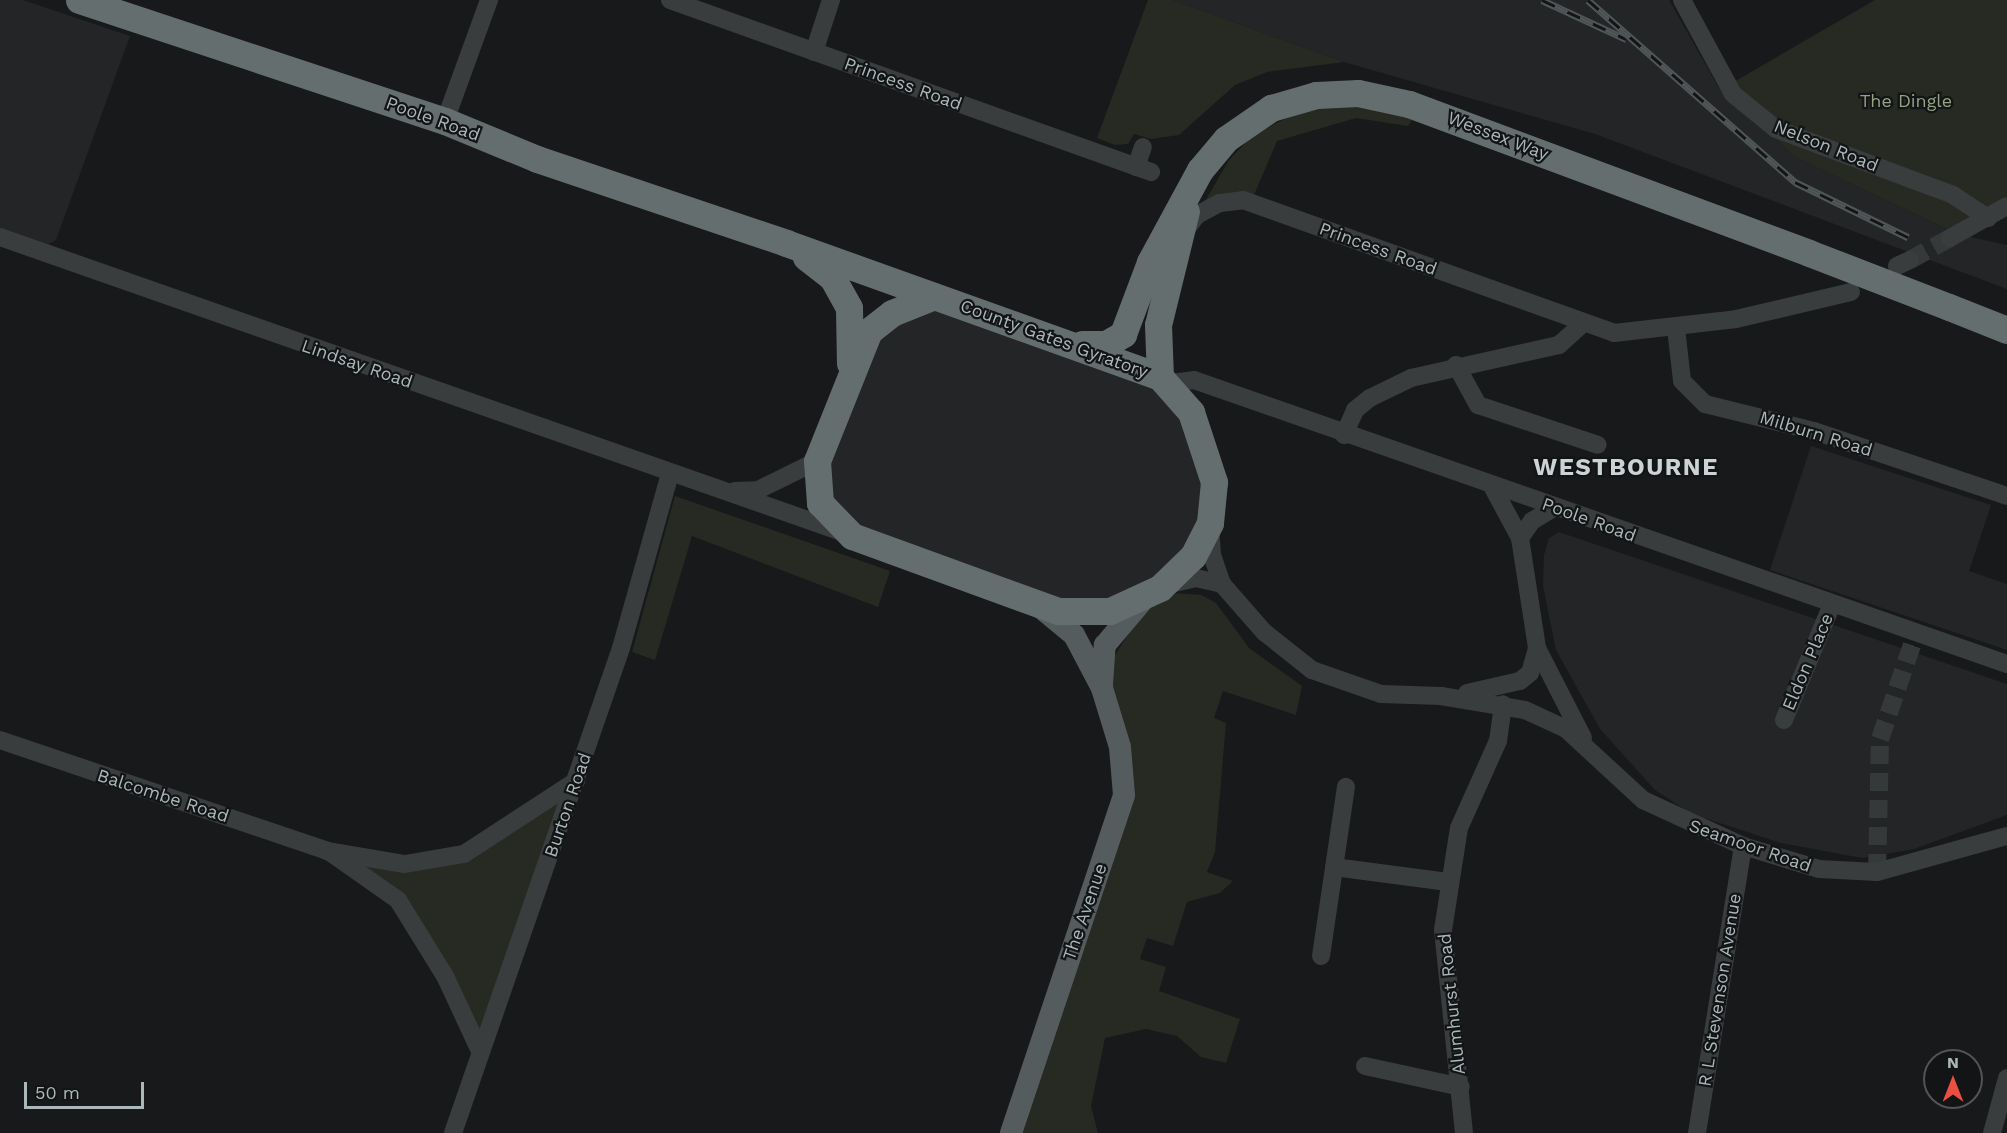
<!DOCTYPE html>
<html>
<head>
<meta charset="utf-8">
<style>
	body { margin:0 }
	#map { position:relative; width:2007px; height:1133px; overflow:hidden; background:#18191a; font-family:"Work Sans",sans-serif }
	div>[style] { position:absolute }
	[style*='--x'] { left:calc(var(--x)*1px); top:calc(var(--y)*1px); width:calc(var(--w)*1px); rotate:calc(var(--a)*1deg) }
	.built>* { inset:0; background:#242527 }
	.green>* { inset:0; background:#262a22 }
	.minor-tunnel>* { height:18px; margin-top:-9px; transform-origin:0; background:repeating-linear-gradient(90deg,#35393a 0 18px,transparent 0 27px) }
	.minor>* { height:18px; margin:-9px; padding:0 9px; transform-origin:9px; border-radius:9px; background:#393d3e }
	.major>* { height:22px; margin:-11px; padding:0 11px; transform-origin:11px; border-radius:11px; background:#555c5d }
	.highway>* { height:27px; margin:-13.5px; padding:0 13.5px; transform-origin:13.5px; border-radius:13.5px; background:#656e6f }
	.rail>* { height:7px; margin-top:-3.5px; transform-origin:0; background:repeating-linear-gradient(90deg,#131415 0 14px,#505657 0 28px); box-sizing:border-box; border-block:2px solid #505657 }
	.highway-bridge>* { height:27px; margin:-13.5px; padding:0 13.5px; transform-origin:13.5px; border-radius:13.5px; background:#656e6f }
	span { translate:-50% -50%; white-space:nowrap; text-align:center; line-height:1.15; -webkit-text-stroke:4.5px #131415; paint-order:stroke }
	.street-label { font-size:18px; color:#abb7b9 }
	.park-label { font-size:18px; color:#93a383 }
	.district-label { font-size:24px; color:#cbd3d5; font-weight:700; letter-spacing:1.5px }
	.north { position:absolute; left:1923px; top:1049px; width:60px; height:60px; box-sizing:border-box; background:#131415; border:2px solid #505557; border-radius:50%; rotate:0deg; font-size:16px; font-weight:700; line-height:24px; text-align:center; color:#abb7b9 }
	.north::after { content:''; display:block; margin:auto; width:21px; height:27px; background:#e95041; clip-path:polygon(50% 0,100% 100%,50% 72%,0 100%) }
	.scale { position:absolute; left:24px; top:1082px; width:120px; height:27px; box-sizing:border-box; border:3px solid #abb7b9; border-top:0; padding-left:8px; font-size:18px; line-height:21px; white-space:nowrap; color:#abb7b9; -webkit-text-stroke:4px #131415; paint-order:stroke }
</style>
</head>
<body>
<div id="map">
	<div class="built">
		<div style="clip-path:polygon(0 0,23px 0,130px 36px,56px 240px,43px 247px,0 232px)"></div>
		<div style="clip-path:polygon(1173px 0,1669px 0,1720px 90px,1795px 157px,1957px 234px,2007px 245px,2007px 289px,1595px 134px,1344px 62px)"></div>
		<div style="clip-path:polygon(934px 296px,1160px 377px,1209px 459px,1193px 556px,1095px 614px,852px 536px,820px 503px,848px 379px,869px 331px)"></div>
		<div style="clip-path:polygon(1811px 446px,1991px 505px,1969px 571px,2007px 584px,2007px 650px,1770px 570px)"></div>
		<div style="clip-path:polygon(1559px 532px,2007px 684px,2007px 815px,1914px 849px,1862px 858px,1781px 843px,1692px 814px,1655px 790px,1600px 729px,1556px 650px,1543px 586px,1544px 555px,1549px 538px)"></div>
	</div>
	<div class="green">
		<div style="clip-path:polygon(1148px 0,1173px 0,1344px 62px,1267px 72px,1235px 85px,1179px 135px,1151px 139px,1134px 134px,1128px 144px,1115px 145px,1097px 138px)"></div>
		<div style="clip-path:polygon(1875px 0,2007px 0,2007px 206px,1957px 234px,1795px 157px,1720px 90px)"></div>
		<div style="clip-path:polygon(1356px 105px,1416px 114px,1408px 126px,1356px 118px,1277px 141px,1254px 195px,1204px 203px,1229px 160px,1254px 134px,1312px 106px)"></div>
		<div style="clip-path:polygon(675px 496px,890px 571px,878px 607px,692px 536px,655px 660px,632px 652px)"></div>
		<div style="clip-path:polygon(1172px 593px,1201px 595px,1216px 603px,1249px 648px,1302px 686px,1296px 715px,1223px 691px,1214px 718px,1226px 723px,1215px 852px,1207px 872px,1233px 881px,1220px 893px,1187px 902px,1173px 946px,1147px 938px,1140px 959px,1166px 967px,1159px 991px,1240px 1019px,1226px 1063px,1201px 1057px,1177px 1036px,1146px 1029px,1105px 1038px,1091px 1106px,1098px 1133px,1011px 1133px,1124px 796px,1112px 712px,1112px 660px,1146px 606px)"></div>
		<div style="clip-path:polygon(576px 781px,479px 1049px,398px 900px,332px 852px,405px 864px,464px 854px)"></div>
	</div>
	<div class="minor-tunnel">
		<div style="--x:1910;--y:260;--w:46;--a:-28.8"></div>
		<div style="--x:1877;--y:872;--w:133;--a:-88.7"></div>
		<div style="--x:1880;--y:739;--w:112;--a:-71.2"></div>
	</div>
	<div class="minor">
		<div style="--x:670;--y:0;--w:511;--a:19.68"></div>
		<div style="--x:1682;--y:0;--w:107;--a:61.5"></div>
		<div style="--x:1733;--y:94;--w:55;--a:39.1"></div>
		<div style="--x:1776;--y:129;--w:189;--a:20.4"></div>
		<div style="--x:1953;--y:195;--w:42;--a:33.3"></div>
		<div style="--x:814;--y:52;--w:55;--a:-71.9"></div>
		<div style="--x:445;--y:121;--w:129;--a:-70"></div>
		<div style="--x:1136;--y:167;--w:21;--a:-71"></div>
		<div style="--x:1184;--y:232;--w:21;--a:-53"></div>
		<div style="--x:1197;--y:215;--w:26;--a:-28"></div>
		<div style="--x:1220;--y:203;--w:23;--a:-7"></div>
		<div style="--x:1243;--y:200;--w:394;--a:19.7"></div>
		<div style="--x:1614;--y:333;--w:123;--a:-6.5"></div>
		<div style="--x:1736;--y:319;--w:118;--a:-13.2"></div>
		<div style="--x:0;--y:237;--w:895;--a:19.31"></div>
		<div style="--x:1950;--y:238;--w:65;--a:-29.3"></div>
		<div style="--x:1897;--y:266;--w:14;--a:-25"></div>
		<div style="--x:1676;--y:328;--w:53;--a:83.5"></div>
		<div style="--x:1682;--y:381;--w:33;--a:45"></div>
		<div style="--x:1705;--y:404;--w:112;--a:13.9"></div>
		<div style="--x:1814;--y:431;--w:204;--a:18.6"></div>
		<div style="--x:1456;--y:365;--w:46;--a:61.2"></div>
		<div style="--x:1478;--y:405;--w:126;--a:18.4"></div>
		<div style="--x:1170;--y:383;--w:24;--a:-7"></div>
		<div style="--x:1194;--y:380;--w:861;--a:19.26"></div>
		<div style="--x:1344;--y:435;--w:27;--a:-66"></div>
		<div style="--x:1355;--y:410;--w:19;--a:-39"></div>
		<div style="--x:1370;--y:398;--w:46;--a:-26"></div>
		<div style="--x:1411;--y:378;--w:152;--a:-12.6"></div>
		<div style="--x:1559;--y:345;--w:30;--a:-42"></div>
		<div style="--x:1492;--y:486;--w:59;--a:61.7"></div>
		<div style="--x:1520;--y:538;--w:111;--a:81.2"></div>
		<div style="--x:1537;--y:648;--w:101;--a:62.9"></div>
		<div style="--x:735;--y:491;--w:23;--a:-2"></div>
		<div style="--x:758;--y:490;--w:66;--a:-26.2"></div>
		<div style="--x:1210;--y:526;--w:29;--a:86"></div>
		<div style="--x:1212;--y:555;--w:31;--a:71"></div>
		<div style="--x:1222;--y:584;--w:64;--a:48.8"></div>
		<div style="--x:1264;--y:632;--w:61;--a:38.4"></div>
		<div style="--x:1312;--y:670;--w:73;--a:19.2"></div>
		<div style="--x:1381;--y:694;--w:60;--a:1.9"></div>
		<div style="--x:1441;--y:696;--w:85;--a:9.5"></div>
		<div style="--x:1525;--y:710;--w:45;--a:24.9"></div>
		<div style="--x:1566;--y:729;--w:105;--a:42.7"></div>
		<div style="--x:1643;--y:800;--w:110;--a:24.7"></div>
		<div style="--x:1743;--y:846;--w:79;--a:16.8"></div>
		<div style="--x:1819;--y:869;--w:58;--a:3"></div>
		<div style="--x:1877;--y:872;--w:135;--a:-15.5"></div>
		<div style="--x:1520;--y:538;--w:21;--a:-55"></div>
		<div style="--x:1532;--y:521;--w:26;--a:-31"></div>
		<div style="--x:1166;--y:585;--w:31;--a:-13"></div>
		<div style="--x:1196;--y:578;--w:27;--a:13"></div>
		<div style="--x:1467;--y:693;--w:54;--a:-12.8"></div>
		<div style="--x:1520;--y:681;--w:13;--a:-39"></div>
		<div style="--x:1530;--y:673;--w:26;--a:-74"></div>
		<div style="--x:1784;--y:720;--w:126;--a:-67.5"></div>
		<div style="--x:0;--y:740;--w:345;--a:18.7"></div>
		<div style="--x:327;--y:851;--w:79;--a:9.5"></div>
		<div style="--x:405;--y:864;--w:60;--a:-9.6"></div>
		<div style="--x:464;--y:854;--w:134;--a:-33.1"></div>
		<div style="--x:331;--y:853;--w:82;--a:35"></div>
		<div style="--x:398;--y:900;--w:89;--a:58.3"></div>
		<div style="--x:445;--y:976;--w:81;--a:65"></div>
		<div style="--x:1334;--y:867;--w:115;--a:7.5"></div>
		<div style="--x:1321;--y:956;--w:171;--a:-81.6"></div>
		<div style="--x:1365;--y:1066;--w:98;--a:12.3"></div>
		<div style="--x:453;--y:1133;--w:513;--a:-70.89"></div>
		<div style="--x:621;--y:648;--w:181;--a:-74.3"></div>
		<div style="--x:1464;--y:1133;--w:204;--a:-95.9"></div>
		<div style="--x:1443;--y:930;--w:103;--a:-81.1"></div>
		<div style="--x:1459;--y:828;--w:95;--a:-65.9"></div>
		<div style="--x:1498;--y:741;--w:37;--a:-82"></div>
		<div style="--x:1697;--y:1133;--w:291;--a:-80.9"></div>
		<div style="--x:1992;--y:1133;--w:57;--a:-74.7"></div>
	</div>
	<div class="major">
		<div style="--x:1102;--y:684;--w:39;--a:-86"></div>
		<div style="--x:1105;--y:645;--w:59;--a:-49.8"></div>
		<div style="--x:1011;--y:1133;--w:356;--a:-71.5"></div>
		<div style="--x:1124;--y:795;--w:48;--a:-94.8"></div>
		<div style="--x:1120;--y:747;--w:62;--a:-107"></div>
		<div style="--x:1102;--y:688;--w:60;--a:-117.8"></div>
		<div style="--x:1074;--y:635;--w:44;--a:-140.5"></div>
	</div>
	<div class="highway">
		<div style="--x:79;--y:0;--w:385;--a:18.3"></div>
		<div style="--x:445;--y:121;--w:100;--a:22.4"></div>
		<div style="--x:537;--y:159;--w:263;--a:18.6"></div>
		<div style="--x:786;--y:243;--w:397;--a:19.7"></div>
		<div style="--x:1160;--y:377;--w:47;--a:48.5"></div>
		<div style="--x:1191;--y:412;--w:74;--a:71.8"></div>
		<div style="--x:1214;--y:482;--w:41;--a:95.6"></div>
		<div style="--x:1210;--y:523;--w:37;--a:117"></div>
		<div style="--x:1193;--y:556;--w:46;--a:135.9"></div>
		<div style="--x:1160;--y:588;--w:55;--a:155.3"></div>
		<div style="--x:1110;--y:611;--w:52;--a:180"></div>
		<div style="--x:1058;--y:611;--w:219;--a:-160"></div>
		<div style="--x:852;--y:536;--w:46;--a:-134.1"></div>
		<div style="--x:820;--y:503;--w:42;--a:-94.1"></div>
		<div style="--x:817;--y:461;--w:140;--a:-68.2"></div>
		<div style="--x:869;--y:331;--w:29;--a:-38"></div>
		<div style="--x:892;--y:313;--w:45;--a:-22"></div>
		<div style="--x:806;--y:257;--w:33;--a:38"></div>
		<div style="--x:832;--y:277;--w:35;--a:61"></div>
		<div style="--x:849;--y:308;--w:55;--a:89"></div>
		<div style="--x:1949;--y:307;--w:62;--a:21.6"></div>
		<div style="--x:1082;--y:344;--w:24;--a:0"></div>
		<div style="--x:1106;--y:344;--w:20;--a:-30"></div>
		<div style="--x:1123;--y:334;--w:77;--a:-69.4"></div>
		<div style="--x:1150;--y:262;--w:105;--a:-61.5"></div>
		<div style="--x:1200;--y:170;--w:40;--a:-50"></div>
		<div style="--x:1226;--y:139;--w:55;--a:-34.6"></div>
		<div style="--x:1271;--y:108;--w:47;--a:-16.1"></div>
		<div style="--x:1316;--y:95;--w:42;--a:-2.7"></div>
		<div style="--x:1358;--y:93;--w:52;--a:12.2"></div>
		<div style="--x:1409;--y:104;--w:427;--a:20.4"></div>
		<div style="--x:1160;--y:377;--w:52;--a:-92.2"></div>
		<div style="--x:1158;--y:325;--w:117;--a:-76.2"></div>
	</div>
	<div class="rail">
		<div style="--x:1542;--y:0;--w:93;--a:24.9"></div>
		<div style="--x:1588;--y:0;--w:276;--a:41.3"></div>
		<div style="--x:1795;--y:182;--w:126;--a:26"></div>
	</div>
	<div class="highway-bridge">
		<div style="--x:1809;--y:253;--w:150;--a:21.1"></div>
	</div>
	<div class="street-label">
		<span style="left:903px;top:84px;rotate:20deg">Princess Road</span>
		<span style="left:433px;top:119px;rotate:20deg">Poole Road</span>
		<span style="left:1498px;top:136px;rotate:21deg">Wessex Way</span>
		<span style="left:1826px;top:146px;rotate:22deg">Nelson Road</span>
		<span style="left:1378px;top:249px;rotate:20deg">Princess Road</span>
		<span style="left:1054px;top:339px;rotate:20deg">County Gates Gyratory</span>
		<span style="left:357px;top:364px;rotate:19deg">Lindsay Road</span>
		<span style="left:1816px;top:434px;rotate:17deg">Milburn Road</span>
		<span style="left:1589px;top:520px;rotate:20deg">Poole Road</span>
		<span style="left:1808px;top:662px;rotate:-67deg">Eldon Place</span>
		<span style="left:163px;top:796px;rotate:18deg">Balcombe Road</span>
		<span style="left:568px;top:805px;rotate:-71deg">Burton Road</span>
		<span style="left:1750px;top:846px;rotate:19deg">Seamoor Road</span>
		<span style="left:1085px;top:912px;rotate:-71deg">The Avenue</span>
		<span style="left:1720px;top:990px;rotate:-81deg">R L Stevenson Avenue</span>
		<span style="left:1452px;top:1004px;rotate:-96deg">Alumhurst Road</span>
	</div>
	<div class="park-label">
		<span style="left:1906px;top:101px">The Dingle</span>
	</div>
	<div class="district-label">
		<span style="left:1626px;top:468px">WESTBOURNE</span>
	</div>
	<div class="north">N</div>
	<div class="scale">50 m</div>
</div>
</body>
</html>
